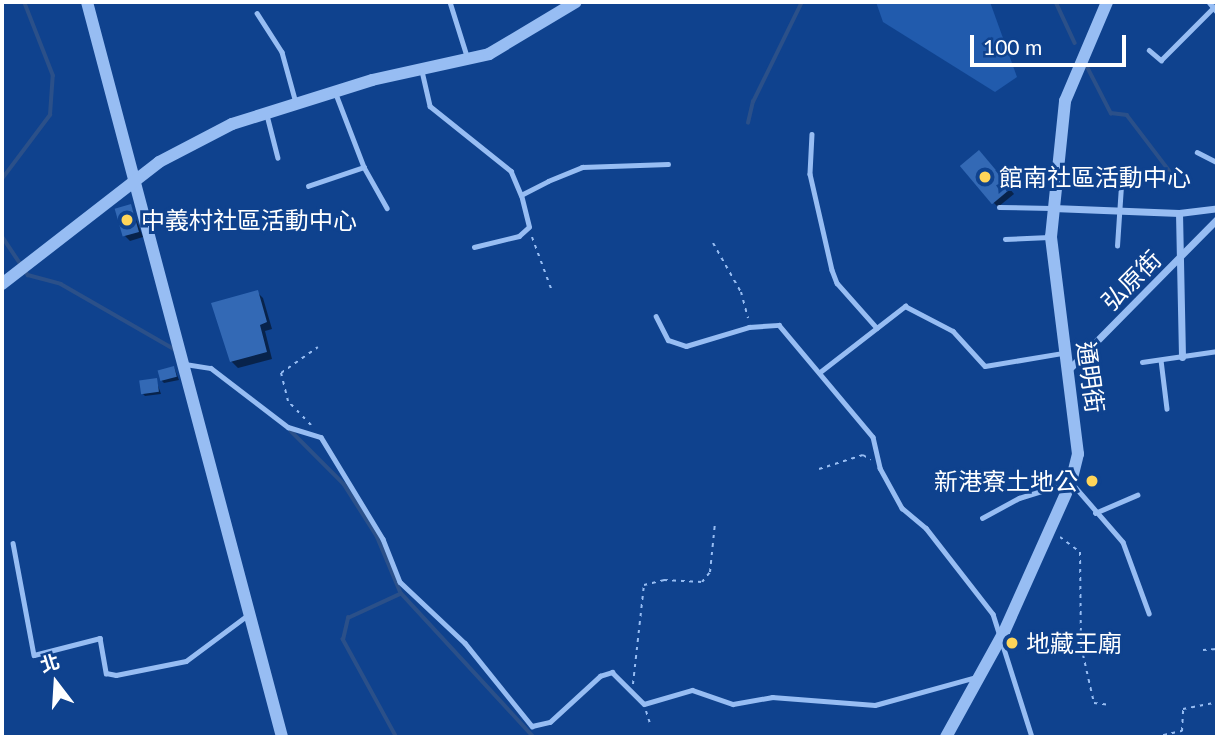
<!DOCTYPE html>
<html>
<head>
<meta charset="utf-8">
<style>
	body { margin:0 }
	#map { position:relative; width:1219px; height:739px; overflow:hidden; background:#0f428e; font-family:Lato,"Noto Sans TC",sans-serif }
	div>[style] { position:absolute }
	[style*='--x'] { left:calc(var(--x)*1px); top:calc(var(--y)*1px); width:calc(var(--w)*1px); rotate:calc(var(--a)*1deg) }
	.green>* { inset:0; background:#215bad }
	.shadow>* { inset:0; background:#0007 }
	.stream>* { height:3.5px; margin:-1.75px; padding:0 1.75px; transform-origin:1.75px; border-radius:1.75px; background:#2b5089 }
	.building>* { inset:0; background:#3369b5; transform-origin:0 0 }
	.path>* { height:2px; margin-top:-1px; transform-origin:0; background:repeating-linear-gradient(90deg,#97bdf3 0 3.5px,transparent 0 8.5px) }
	.service>* { height:4.5px; margin:-2.25px; padding:0 2.25px; transform-origin:2.25px; border-radius:2.25px; background:#97bdf3 }
	.minor>* { height:7px; margin:-3.5px; padding:0 3.5px; transform-origin:3.5px; border-radius:3.5px; background:#97bdf3 }
	.tertiary>* { height:12px; margin:-6px; padding:0 6px; transform-origin:6px; border-radius:6px; background:#97bdf3 }
	.dots>* { width:19px; height:19px; translate:-50% -50%; box-sizing:border-box; border:4px solid #0f428e; border-radius:50% }
	span { translate:-50% -50%; white-space:nowrap; text-align:center; line-height:1.15; -webkit-text-stroke:6px #0f428e; paint-order:stroke }
	.poi-label { font-size:24px; color:#fff }
	.left { translate:0 -50%; text-align:left }
	.right { translate:-100% -50%; text-align:right }
	.street-label { font-size:24px; color:#fff }
	.frame { position:absolute; inset:0; border:4px solid #fff; pointer-events:none }
	.north { position:absolute; left:21px; top:648px; width:70px; height:70px; -webkit-text-stroke:5px #0f428e; paint-order:stroke; rotate:343deg; font-size:19px; font-weight:700; line-height:28px; text-align:center; color:#fff }
	.north::after { content:''; display:block; margin:auto; width:24px; height:32px; background:#fff; clip-path:polygon(50% 0,100% 100%,50% 72%,0 100%) }
	.scale { position:absolute; left:970px; top:35px; width:156px; height:32px; box-sizing:border-box; border:4px solid #fff; border-top:0; padding-left:9px; font-size:21px; line-height:24px; white-space:nowrap; color:#fff; -webkit-text-stroke:5px #0f428e; paint-order:stroke }
</style>
</head>
<body>
<div id="map">
	<div class="green">
		<div style="clip-path:polygon(876px 2px,990px 2px,1017px 77px,995px 92px,883px 22px)"></div>
	</div>
	<div class="shadow">
		<div style="clip-path:polygon(984px 157px,1014px 194px,998px 207px,993px 202px)"></div>
		<div style="clip-path:polygon(131px 206px,143px 237px,130px 241px,125px 236px)"></div>
		<div style="clip-path:polygon(257px 292px,263px 298px,272px 329px,265px 331px,272px 359px,238px 368px,231px 361px)"></div>
		<div style="clip-path:polygon(174px 367px,179px 380px,164px 383px,161px 380px)"></div>
		<div style="clip-path:polygon(156px 380px,161px 394px,145px 396px,142px 393px)"></div>
	</div>
	<div class="stream">
		<div style="--x:1056;--y:2;--w:45;--a:65.1"></div>
		<div style="--x:1088;--y:68;--w:51;--a:62.9"></div>
		<div style="--x:1111;--y:113;--w:16;--a:7"></div>
		<div style="--x:1127;--y:115;--w:79;--a:52.7"></div>
		<div style="--x:748;--y:123;--w:22;--a:-77"></div>
		<div style="--x:753;--y:102;--w:111;--a:-63.9"></div>
		<div style="--x:2;--y:179;--w:80;--a:-53.1"></div>
		<div style="--x:50;--y:115;--w:39;--a:-86"></div>
		<div style="--x:53;--y:76;--w:79;--a:-111.4"></div>
		<div style="--x:2;--y:236;--w:47;--a:56.3"></div>
		<div style="--x:28;--y:275;--w:34;--a:15"></div>
		<div style="--x:61;--y:284;--w:133;--a:29.9"></div>
		<div style="--x:291;--y:431;--w:75;--a:45"></div>
		<div style="--x:344;--y:484;--w:62;--a:57.6"></div>
		<div style="--x:377;--y:536;--w:62;--a:67.2"></div>
		<div style="--x:401;--y:593;--w:196;--a:47.3"></div>
		<div style="--x:396;--y:737;--w:111;--a:-118.7"></div>
		<div style="--x:343;--y:640;--w:23;--a:-77"></div>
		<div style="--x:348;--y:618;--w:57;--a:-24.8"></div>
	</div>
	<div class="building">
		<div style="left:979px;top:150px;width:50px;height:25px;rotate:50deg"></div>
		<div style="left:131px;top:204px;width:29px;height:17px;rotate:74deg"></div>
		<div style="clip-path:polygon(258px 290px,267px 322px,260px 325px,267px 352px,230px 362px,211px 303px)"></div>
		<div style="left:174px;top:366px;width:11px;height:17px;rotate:75deg"></div>
		<div style="left:157px;top:378px;width:14px;height:18px;rotate:82deg"></div>
	</div>
	<div class="path">
		<div style="--x:532;--y:237;--w:58;--a:69.7"></div>
		<div style="--x:713;--y:243;--w:56;--a:60.3"></div>
		<div style="--x:741;--y:292;--w:27;--a:75"></div>
		<div style="--x:311;--y:425;--w:33;--a:-134"></div>
		<div style="--x:288;--y:401;--w:29;--a:-104"></div>
		<div style="--x:281;--y:373;--w:45;--a:-35.1"></div>
		<div style="--x:819;--y:469;--w:46;--a:-17.7"></div>
		<div style="--x:863;--y:455;--w:9;--a:32"></div>
		<div style="--x:1060;--y:537;--w:25;--a:37"></div>
		<div style="--x:1080;--y:552;--w:94;--a:89.4"></div>
		<div style="--x:1081;--y:646;--w:58;--a:77.2"></div>
		<div style="--x:1094;--y:703;--w:17;--a:7"></div>
		<div style="--x:1203;--y:650;--w:14;--a:-4"></div>
		<div style="--x:633;--y:684;--w:100;--a:-83.7"></div>
		<div style="--x:644;--y:585;--w:21;--a:-14"></div>
		<div style="--x:664;--y:580;--w:38;--a:3"></div>
		<div style="--x:702;--y:582;--w:13;--a:-51"></div>
		<div style="--x:710;--y:572;--w:49;--a:-84.2"></div>
		<div style="--x:646;--y:711;--w:16;--a:72"></div>
		<div style="--x:1155;--y:737;--w:28;--a:-13"></div>
		<div style="--x:1182;--y:731;--w:22;--a:-87"></div>
		<div style="--x:1183;--y:709;--w:31;--a:-11"></div>
	</div>
	<div class="service">
		<div style="--x:450;--y:2;--w:57;--a:72.5"></div>
		<div style="--x:1209;--y:2;--w:13;--a:51"></div>
		<div style="--x:257;--y:13;--w:46;--a:57.3"></div>
		<div style="--x:282;--y:52;--w:53;--a:74.6"></div>
		<div style="--x:1149;--y:50;--w:16;--a:40"></div>
		<div style="--x:1161;--y:60;--w:75;--a:-45"></div>
		<div style="--x:422;--y:71;--w:36;--a:77"></div>
		<div style="--x:430;--y:106;--w:104;--a:38.7"></div>
		<div style="--x:511;--y:171;--w:26;--a:67"></div>
		<div style="--x:336;--y:94;--w:78;--a:69"></div>
		<div style="--x:364;--y:167;--w:47;--a:60.7"></div>
		<div style="--x:267;--y:115;--w:44;--a:75.7"></div>
		<div style="--x:812;--y:134;--w:40;--a:92.9"></div>
		<div style="--x:810;--y:174;--w:98;--a:77.1"></div>
		<div style="--x:832;--y:270;--w:14;--a:69"></div>
		<div style="--x:837;--y:283;--w:60;--a:48.4"></div>
		<div style="--x:1197;--y:152;--w:22;--a:27"></div>
		<div style="--x:308;--y:186;--w:59;--a:-18.7"></div>
		<div style="--x:999;--y:207;--w:52;--a:1.1"></div>
		<div style="--x:1005;--y:239;--w:44;--a:-2.6"></div>
		<div style="--x:1117;--y:246;--w:76;--a:-86.2"></div>
		<div style="--x:474;--y:247;--w:46;--a:-13.7"></div>
		<div style="--x:519;--y:236;--w:13;--a:-42"></div>
		<div style="--x:529;--y:227;--w:33;--a:-104"></div>
		<div style="--x:521;--y:195;--w:30;--a:-27"></div>
		<div style="--x:548;--y:181;--w:37;--a:-22"></div>
		<div style="--x:582;--y:167;--w:86;--a:-2"></div>
		<div style="--x:656;--y:316;--w:27;--a:63"></div>
		<div style="--x:668;--y:340;--w:19;--a:18"></div>
		<div style="--x:686;--y:346;--w:66;--a:-16.8"></div>
		<div style="--x:749;--y:327;--w:30;--a:-4"></div>
		<div style="--x:779;--y:325;--w:146;--a:50"></div>
		<div style="--x:873;--y:437;--w:32;--a:77"></div>
		<div style="--x:880;--y:468;--w:46;--a:61.2"></div>
		<div style="--x:902;--y:508;--w:31;--a:40"></div>
		<div style="--x:926;--y:528;--w:109;--a:52.1"></div>
		<div style="--x:993;--y:614;--w:129;--a:72.4"></div>
		<div style="--x:1161;--y:360;--w:49;--a:83"></div>
		<div style="--x:1142;--y:362;--w:76;--a:-8.3"></div>
		<div style="--x:185;--y:364;--w:26;--a:9"></div>
		<div style="--x:211;--y:368;--w:97;--a:37.5"></div>
		<div style="--x:288;--y:427;--w:34;--a:17"></div>
		<div style="--x:321;--y:437;--w:119;--a:58.7"></div>
		<div style="--x:383;--y:539;--w:46;--a:68.4"></div>
		<div style="--x:400;--y:582;--w:89;--a:43.2"></div>
		<div style="--x:465;--y:643;--w:107;--a:51.1"></div>
		<div style="--x:532;--y:726;--w:18;--a:-13"></div>
		<div style="--x:550;--y:722;--w:68;--a:-42.6"></div>
		<div style="--x:600;--y:676;--w:13;--a:-18"></div>
		<div style="--x:612;--y:672;--w:45;--a:45"></div>
		<div style="--x:644;--y:704;--w:50;--a:-16.3"></div>
		<div style="--x:692;--y:690;--w:43;--a:18.9"></div>
		<div style="--x:733;--y:704;--w:40;--a:-10"></div>
		<div style="--x:772;--y:697;--w:103;--a:4.4"></div>
		<div style="--x:875;--y:705;--w:105;--a:-15.5"></div>
		<div style="--x:820;--y:372;--w:108;--a:-37.8"></div>
		<div style="--x:905;--y:306;--w:54;--a:27.5"></div>
		<div style="--x:953;--y:331;--w:47;--a:47.6"></div>
		<div style="--x:985;--y:366;--w:79;--a:-9.5"></div>
		<div style="--x:1095;--y:513;--w:46;--a:-23.2"></div>
		<div style="--x:982;--y:518;--w:42;--a:-28.4"></div>
		<div style="--x:1019;--y:498;--w:54;--a:-17.1"></div>
		<div style="--x:1071;--y:482;--w:79;--a:49.1"></div>
		<div style="--x:1123;--y:542;--w:76;--a:69.9"></div>
		<div style="--x:13;--y:543;--w:114;--a:79.4"></div>
		<div style="--x:34;--y:655;--w:68;--a:-14.4"></div>
		<div style="--x:100;--y:638;--w:36;--a:80"></div>
		<div style="--x:106;--y:673;--w:10;--a:11"></div>
		<div style="--x:116;--y:675;--w:71;--a:-11.3"></div>
		<div style="--x:186;--y:661;--w:79;--a:-36.7"></div>
	</div>
	<div class="minor">
		<div style="--x:1053;--y:208;--w:126;--a:2.3"></div>
		<div style="--x:1179;--y:213;--w:38;--a:-7"></div>
		<div style="--x:1179;--y:213;--w:144;--a:88.8"></div>
		<div style="--x:1071;--y:367;--w:208;--a:-45.4"></div>
	</div>
	<div class="tertiary">
		<div style="--x:87;--y:2;--w:760;--a:75.14"></div>
		<div style="--x:2;--y:284;--w:199;--a:-37.8"></div>
		<div style="--x:159;--y:162;--w:82;--a:-27.5"></div>
		<div style="--x:232;--y:124;--w:147;--a:-17.4"></div>
		<div style="--x:372;--y:80;--w:120;--a:-12.5"></div>
		<div style="--x:489;--y:54;--w:101;--a:-30.9"></div>
		<div style="--x:946;--y:737;--w:120;--a:-61.1"></div>
		<div style="--x:1004;--y:632;--w:164;--a:-65.9"></div>
		<div style="--x:1071;--y:482;--w:29;--a:-76"></div>
		<div style="--x:1078;--y:454;--w:219;--a:-97.1"></div>
		<div style="--x:1051;--y:237;--w:137;--a:-84.1"></div>
		<div style="--x:1065;--y:101;--w:108;--a:-67"></div>
	</div>
	<div class="dots">
		<div style="left:985px;top:177px;background:#ffd559"></div>
		<div style="left:127px;top:220px;background:#ffd559"></div>
		<div style="left:1092px;top:481px;background:#ffd559"></div>
		<div style="left:1012px;top:643px;background:#ffd559"></div>
	</div>
	<div class="poi-label">
		<span class="left" style="left:999px;top:177px">館南社區活動中心</span>
		<span class="left" style="left:141px;top:220px">中義村社區活動中心</span>
		<span class="right" style="left:1078px;top:481px">新港寮土地公</span>
		<span class="left" style="left:1026px;top:643px">地藏王廟</span>
	</div>
	<div class="street-label">
		<span style="left:1131px;top:280px;rotate:-45deg">弘原街</span>
		<span style="left:1091px;top:377px;rotate:82deg">通明街</span>
	</div>
	<div class="frame"></div>
	<div class="north">北</div>
	<div class="scale">100 m</div>
</div>
</body>
</html>
